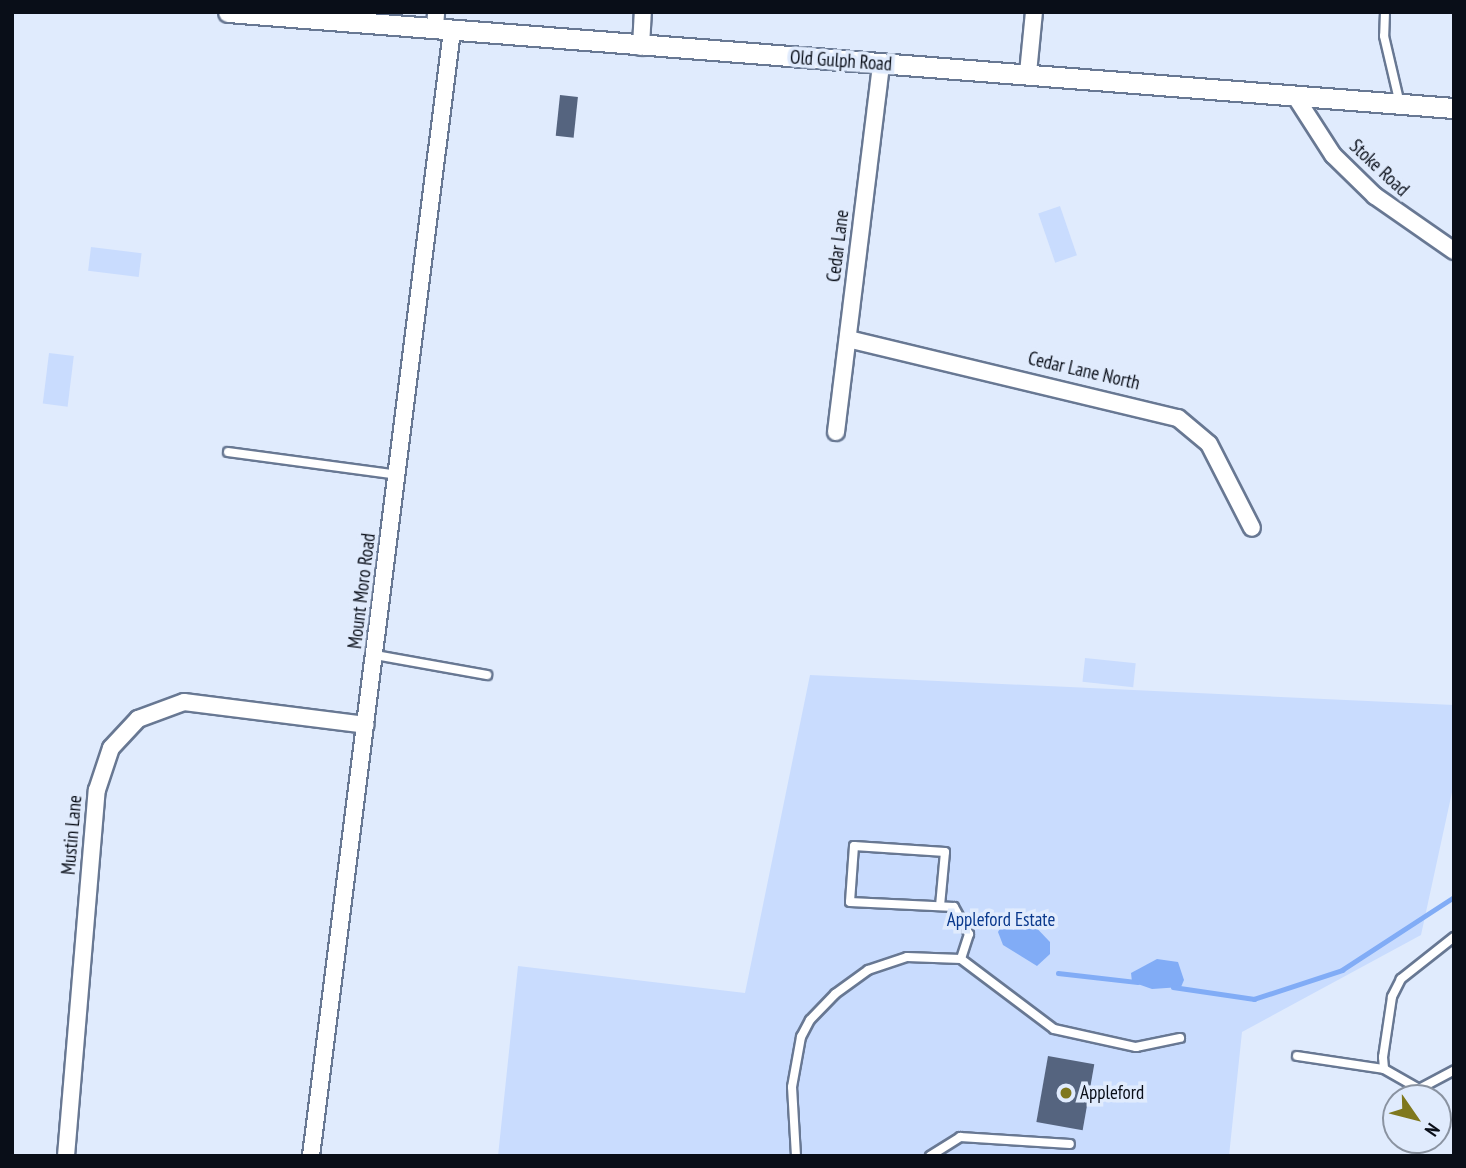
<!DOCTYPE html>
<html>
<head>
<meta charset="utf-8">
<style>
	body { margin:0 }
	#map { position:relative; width:1466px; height:1168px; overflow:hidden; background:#e0ebfd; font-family:"PT Sans Narrow",sans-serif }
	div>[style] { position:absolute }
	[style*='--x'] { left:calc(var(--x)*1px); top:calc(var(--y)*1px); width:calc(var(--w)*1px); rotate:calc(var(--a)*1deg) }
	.green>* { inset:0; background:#c9dcfe; transform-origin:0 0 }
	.water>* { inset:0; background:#81acf6 }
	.stream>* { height:4.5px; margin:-2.25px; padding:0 2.25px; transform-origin:2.25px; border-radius:2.25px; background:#81acf6 }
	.building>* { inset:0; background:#55647f; transform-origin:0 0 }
	.roads { filter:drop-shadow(2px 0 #687893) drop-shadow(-2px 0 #687893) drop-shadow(0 2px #687893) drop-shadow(0 -2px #687893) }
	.service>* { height:8px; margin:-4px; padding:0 4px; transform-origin:4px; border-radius:4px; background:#fff }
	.minor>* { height:16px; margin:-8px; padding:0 8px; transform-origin:8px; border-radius:8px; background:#fff }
	.tertiary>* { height:19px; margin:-9.5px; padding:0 9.5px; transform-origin:9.5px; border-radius:9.5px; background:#fff }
	.dots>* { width:19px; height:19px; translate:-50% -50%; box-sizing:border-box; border:4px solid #e0ebfd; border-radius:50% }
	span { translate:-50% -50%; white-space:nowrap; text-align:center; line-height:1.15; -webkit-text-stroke:7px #e0ebfd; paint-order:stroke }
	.street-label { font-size:19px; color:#090e18 }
	.park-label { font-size:19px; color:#09388c }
	.poi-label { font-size:19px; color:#090e18 }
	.left { translate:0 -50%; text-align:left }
	.frame { position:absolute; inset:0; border:14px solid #090e18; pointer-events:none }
	.north { position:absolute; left:1382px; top:1084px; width:70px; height:70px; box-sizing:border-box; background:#e0ebfd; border:2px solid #8a93a1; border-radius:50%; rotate:125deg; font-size:19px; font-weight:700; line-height:28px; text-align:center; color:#090e18 }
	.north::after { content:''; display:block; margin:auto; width:24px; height:32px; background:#7f781e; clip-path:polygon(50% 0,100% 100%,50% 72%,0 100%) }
</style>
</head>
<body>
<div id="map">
	<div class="green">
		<div style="left:1060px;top:206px;width:52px;height:23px;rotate:71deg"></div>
		<div style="left:91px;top:247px;width:51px;height:24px;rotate:7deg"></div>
		<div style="left:49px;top:353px;width:25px;height:51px;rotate:7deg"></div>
		<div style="left:1085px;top:658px;width:51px;height:24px;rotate:6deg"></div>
		<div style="clip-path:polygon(810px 675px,1454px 705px,1454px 783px,1421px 935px,1242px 1032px,1229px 1156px,498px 1156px,518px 966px,745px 993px)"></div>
	</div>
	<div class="water">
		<div style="clip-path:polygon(1015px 915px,1028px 919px,1050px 942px,1050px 954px,1037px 966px,1003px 945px,998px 932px,1005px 920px)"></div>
		<div style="clip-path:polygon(1157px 959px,1178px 962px,1184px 980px,1181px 987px,1152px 989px,1132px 982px,1131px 973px)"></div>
	</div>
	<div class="stream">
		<div style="--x:1058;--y:973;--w:80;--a:6.5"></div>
		<div style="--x:1173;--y:987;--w:82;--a:8.4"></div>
		<div style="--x:1254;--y:999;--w:93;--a:-18.2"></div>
		<div style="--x:1342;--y:970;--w:134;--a:-33.1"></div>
	</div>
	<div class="building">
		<div style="left:560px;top:95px;width:18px;height:41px;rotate:6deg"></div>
		<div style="left:1048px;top:1056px;width:47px;height:67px;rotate:10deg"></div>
	</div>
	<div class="roads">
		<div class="service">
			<div style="--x:1385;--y:12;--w:24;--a:92"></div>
			<div style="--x:1384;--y:36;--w:70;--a:76.8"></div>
			<div style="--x:228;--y:452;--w:172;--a:7.7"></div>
			<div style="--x:375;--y:655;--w:114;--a:10.1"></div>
			<div style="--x:940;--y:906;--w:54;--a:-84.7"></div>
			<div style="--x:945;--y:852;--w:91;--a:-176.2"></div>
			<div style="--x:854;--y:846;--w:56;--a:94.1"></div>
			<div style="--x:850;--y:902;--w:104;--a:2.8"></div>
			<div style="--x:954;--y:907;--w:31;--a:61"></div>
			<div style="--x:969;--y:934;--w:26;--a:108"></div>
			<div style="--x:1454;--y:937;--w:68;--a:141.6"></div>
			<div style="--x:1401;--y:979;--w:20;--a:117"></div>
			<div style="--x:1392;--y:997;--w:61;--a:98.5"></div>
			<div style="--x:1383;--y:1057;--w:12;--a:85"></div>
			<div style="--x:1384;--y:1069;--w:40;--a:29.7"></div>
			<div style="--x:1419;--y:1089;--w:40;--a:-28"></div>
			<div style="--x:1297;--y:1056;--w:88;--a:8.5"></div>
			<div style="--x:796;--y:1156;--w:69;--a:-93.3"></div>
			<div style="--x:792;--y:1087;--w:51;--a:-79.8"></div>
			<div style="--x:801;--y:1037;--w:19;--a:-62"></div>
			<div style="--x:810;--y:1020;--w:36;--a:-46"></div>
			<div style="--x:835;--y:994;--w:41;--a:-36"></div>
			<div style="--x:868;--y:970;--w:41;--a:-18.4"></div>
			<div style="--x:907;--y:957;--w:54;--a:2.1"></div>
			<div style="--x:961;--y:959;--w:116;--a:37"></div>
			<div style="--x:1054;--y:1029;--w:84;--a:12.4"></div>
			<div style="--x:1136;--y:1047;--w:45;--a:-11.6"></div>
			<div style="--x:930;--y:1156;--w:36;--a:-32"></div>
			<div style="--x:960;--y:1137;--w:110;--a:3.6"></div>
		</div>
		<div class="minor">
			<div style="--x:435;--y:28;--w:16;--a:-86"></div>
			<div style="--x:641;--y:47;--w:35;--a:-87"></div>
			<div style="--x:1028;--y:73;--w:61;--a:-84.4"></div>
			<div style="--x:1295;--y:96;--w:70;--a:57.2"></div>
			<div style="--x:1333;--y:155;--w:59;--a:44.3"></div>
			<div style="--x:1375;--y:196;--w:96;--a:34.8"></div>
			<div style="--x:848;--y:339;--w:339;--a:13.5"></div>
			<div style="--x:1178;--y:418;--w:40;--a:40"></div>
			<div style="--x:1209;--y:444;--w:94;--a:62.9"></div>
			<div style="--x:836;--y:432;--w:370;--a:-83"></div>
			<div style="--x:66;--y:1156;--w:367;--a:-85.2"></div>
			<div style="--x:97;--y:790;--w:44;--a:-71.6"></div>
			<div style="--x:111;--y:748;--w:40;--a:-47"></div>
			<div style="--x:138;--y:719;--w:49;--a:-20.3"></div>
			<div style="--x:184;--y:702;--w:183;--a:7.2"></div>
			<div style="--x:311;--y:1156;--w:1134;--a:-82.86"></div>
		</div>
		<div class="tertiary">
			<div style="--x:228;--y:12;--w:1230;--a:4.48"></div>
		</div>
	</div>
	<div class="dots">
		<div style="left:1066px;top:1093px;background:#7f781e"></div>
	</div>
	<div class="street-label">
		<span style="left:841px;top:61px;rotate:4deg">Old Gulph Road</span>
		<span style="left:1379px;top:168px;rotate:43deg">Stoke Road</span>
		<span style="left:838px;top:246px;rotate:-83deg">Cedar Lane</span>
		<span style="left:1084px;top:371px;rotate:13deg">Cedar Lane North</span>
		<span style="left:362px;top:591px;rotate:-83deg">Mount Moro Road</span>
		<span style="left:72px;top:835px;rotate:-85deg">Mustin Lane</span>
	</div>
	<div class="park-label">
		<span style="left:1001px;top:920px">Appleford Estate</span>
	</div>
	<div class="poi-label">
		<span class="left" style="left:1080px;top:1093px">Appleford</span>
	</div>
	<div class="frame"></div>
	<div class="north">N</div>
</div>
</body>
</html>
